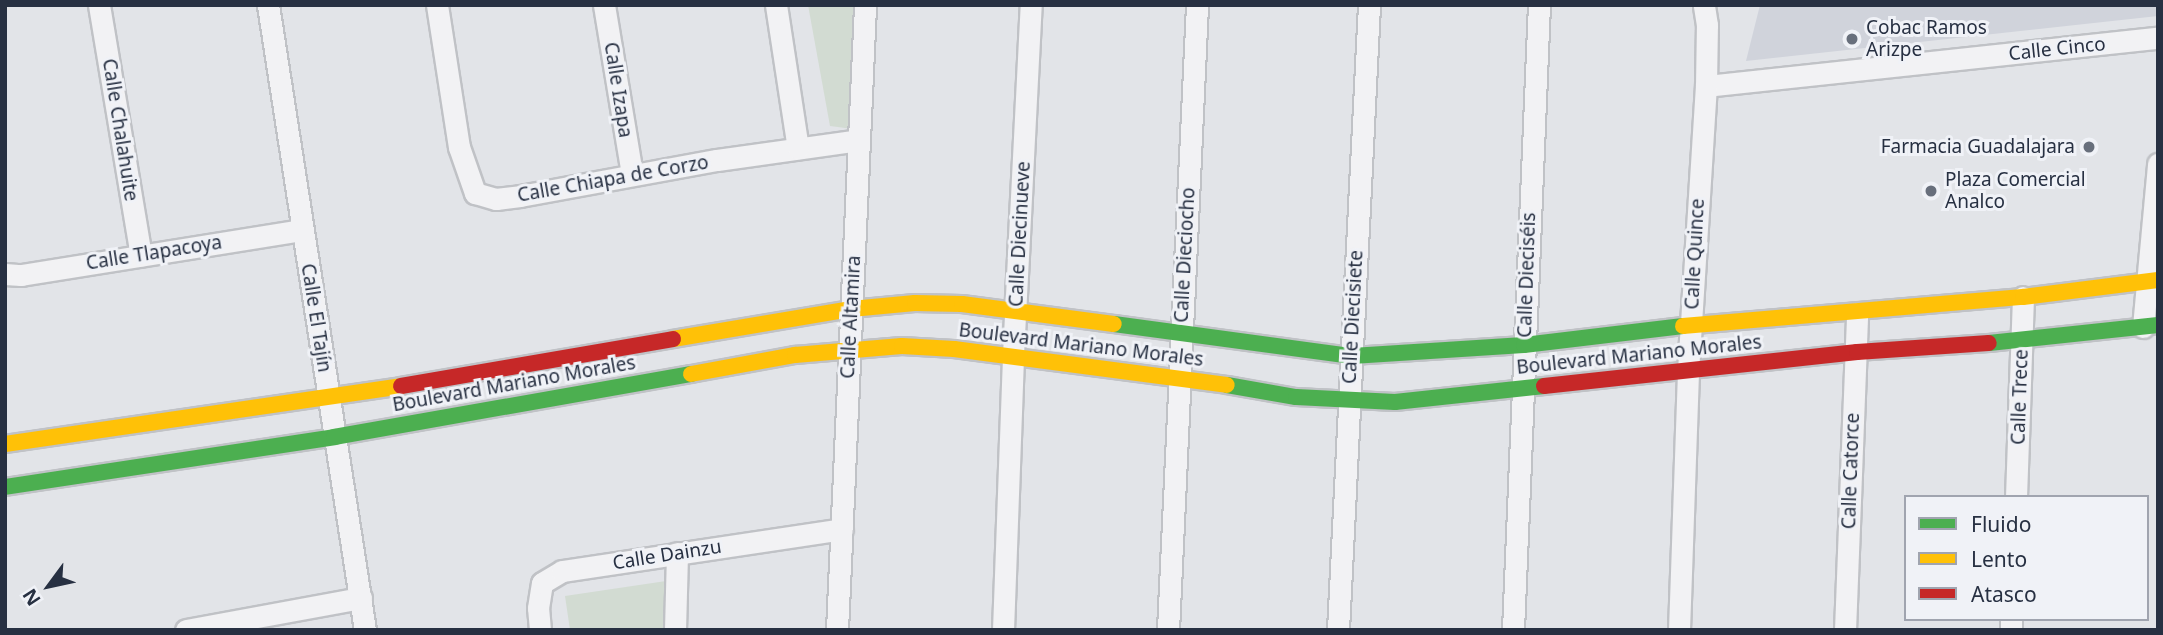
<!DOCTYPE html>
<html>
<head>
<meta charset="utf-8">
<style>
	body { margin:0 }
	#map { position:relative; width:2163px; height:635px; overflow:hidden; background:#e2e4e8; font-family:"Noto Sans",sans-serif }
	div>[style] { position:absolute }
	[style*='--x'] { left:calc(var(--x)*1px); top:calc(var(--y)*1px); width:calc(var(--w)*1px); rotate:calc(var(--a)*1deg) }
	.built>* { inset:0; background:#d0d3db }
	.green>* { inset:0; background:#d2dbd2 }
	.roads { filter:drop-shadow(2px 0 #c0c2c6) drop-shadow(-2px 0 #c0c2c6) drop-shadow(0 2px #c0c2c6) drop-shadow(0 -2px #c0c2c6) }
	.street>* { height:21px; margin:-10.5px; padding:0 10.5px; transform-origin:10.5px; border-radius:10.5px; background:#f2f2f4 }
	.fast>* { height:16px; margin:-8px; padding:0 8px; transform-origin:8px; border-radius:8px; background:#4caf50 }
	.slow>* { height:16px; margin:-8px; padding:0 8px; transform-origin:8px; border-radius:8px; background:#ffc107 }
	.jam>* { height:16px; margin:-8px; padding:0 8px; transform-origin:8px; border-radius:8px; background:#c62828 }
	.dots>* { width:19px; height:19px; translate:-50% -50%; box-sizing:border-box; border:4px solid #f0f2f7; border-radius:50% }
	span { translate:-50% -50%; white-space:nowrap; text-align:center; line-height:1.15; -webkit-text-stroke:6px #f0f2f7; paint-order:stroke }
	.poi-label { font-size:19px; color:#273042 }
	.left { translate:0 -50%; text-align:left }
	.right { translate:-100% -50%; text-align:right }
	.street-label { font-size:19px; color:#273042 }
	.frame { position:absolute; inset:0; border:7px solid #273042; pointer-events:none }
	.legend { position:absolute; left:1904px; top:495px; width:245px; height:126px; box-sizing:border-box; background:#f0f2f7; border:2px solid #a0a4af; margin:0; padding:9px 12px; list-style:none; font-size:21px; color:#273042 }
	.legend li { display:flex; align-items:center; gap:14px; height:35px }
	.legend b { width:35px; border:2px solid #a0a4af }
	.north { position:absolute; left:14px; top:551px; width:70px; height:70px; -webkit-text-stroke:5px #f0f2f7; paint-order:stroke; rotate:237deg; font-size:19px; font-weight:700; line-height:28px; text-align:center; color:#273042 }
	.north::after { content:''; display:block; margin:auto; width:24px; height:32px; background:#273042; clip-path:polygon(50% 0,100% 100%,50% 72%,0 100%) }
</style>
</head>
<body>
<div id="map">
	<div class="built">
		<div style="clip-path:polygon(1760px 5px,2158px 5px,2158px 16px,1746px 61px)"></div>
	</div>
	<div class="green">
		<div style="clip-path:polygon(808px 5px,858px 5px,853px 129px,830px 126px)"></div>
		<div style="clip-path:polygon(666px 581px,664px 630px,570px 630px,565px 596px)"></div>
	</div>
	<div class="roads">
		<div class="street">
			<div style="--x:99;--y:5;--w:254;--a:80.5"></div>
			<div style="--x:268;--y:5;--w:632;--a:81.18"></div>
			<div style="--x:437;--y:5;--w:144;--a:81.2"></div>
			<div style="--x:459;--y:147;--w:49;--a:70.8"></div>
			<div style="--x:475;--y:193;--w:22;--a:16"></div>
			<div style="--x:496;--y:199;--w:24;--a:-7"></div>
			<div style="--x:520;--y:196;--w:200;--a:-10.4"></div>
			<div style="--x:717;--y:160;--w:143;--a:-8"></div>
			<div style="--x:604;--y:5;--w:172;--a:80.6"></div>
			<div style="--x:776;--y:5;--w:145;--a:81.3"></div>
			<div style="--x:1706;--y:86;--w:455;--a:-6.1"></div>
			<div style="--x:5;--y:274;--w:16;--a:4"></div>
			<div style="--x:21;--y:275;--w:285;--a:-9.1"></div>
			<div style="--x:2143;--y:327;--w:164;--a:-84.7"></div>
			<div style="--x:2016;--y:497;--w:200;--a:-88"></div>
			<div style="--x:186;--y:630;--w:178;--a:-10.4"></div>
			<div style="--x:540;--y:630;--w:22;--a:-95"></div>
			<div style="--x:538;--y:608;--w:25;--a:-81"></div>
			<div style="--x:542;--y:583;--w:23;--a:-31"></div>
			<div style="--x:562;--y:571;--w:283;--a:-8.5"></div>
			<div style="--x:675;--y:630;--w:77;--a:-88.5"></div>
			<div style="--x:837;--y:630;--w:626;--a:-87.43"></div>
			<div style="--x:1003;--y:630;--w:275;--a:-87.9"></div>
			<div style="--x:1013;--y:355;--w:350;--a:-87.1"></div>
			<div style="--x:1168;--y:630;--w:626;--a:-87.34"></div>
			<div style="--x:1338;--y:630;--w:626;--a:-87.16"></div>
			<div style="--x:1513;--y:630;--w:626;--a:-87.62"></div>
			<div style="--x:1679;--y:630;--w:259;--a:-88"></div>
			<div style="--x:1688;--y:371;--w:286;--a:-86.4"></div>
			<div style="--x:1706;--y:86;--w:61;--a:-89.1"></div>
			<div style="--x:1707;--y:25;--w:20;--a:-99"></div>
			<div style="--x:1845;--y:630;--w:317;--a:-87.8"></div>
			<div style="--x:2011;--y:630;--w:11;--a:-90"></div>
		</div>
		<div class="fast">
			<div style="--x:1114;--y:324;--w:240;--a:7.7"></div>
			<div style="--x:1352;--y:356;--w:172;--a:-3.7"></div>
			<div style="--x:1524;--y:345;--w:160;--a:-6.8"></div>
			<div style="--x:1989;--y:343;--w:170;--a:-6.1"></div>
			<div style="--x:1227;--y:385;--w:70;--a:9.9"></div>
			<div style="--x:1296;--y:397;--w:99;--a:2.9"></div>
			<div style="--x:1395;--y:402;--w:150;--a:-6.1"></div>
			<div style="--x:5;--y:487;--w:333;--a:-8.6"></div>
			<div style="--x:334;--y:437;--w:363;--a:-10"></div>
		</div>
		<div class="slow">
			<div style="--x:1683;--y:326;--w:341;--a:-4.9"></div>
			<div style="--x:2023;--y:297;--w:136;--a:-7.2"></div>
			<div style="--x:673;--y:339;--w:181;--a:-9.6"></div>
			<div style="--x:851;--y:309;--w:64;--a:-5.4"></div>
			<div style="--x:915;--y:303;--w:47;--a:1.2"></div>
			<div style="--x:962;--y:304;--w:153;--a:7.5"></div>
			<div style="--x:691;--y:374;--w:106;--a:-10.4"></div>
			<div style="--x:795;--y:355;--w:107;--a:-4.8"></div>
			<div style="--x:902;--y:346;--w:52;--a:3.3"></div>
			<div style="--x:954;--y:349;--w:275;--a:7.5"></div>
			<div style="--x:5;--y:444;--w:400;--a:-8.3"></div>
		</div>
		<div class="jam">
			<div style="--x:401;--y:386;--w:276;--a:-9.8"></div>
			<div style="--x:1544;--y:386;--w:315;--a:-6.2"></div>
			<div style="--x:1857;--y:352;--w:132;--a:-3.9"></div>
		</div>
	</div>
	<div class="dots">
		<div style="left:1852px;top:39px;background:#686f7c"></div>
		<div style="left:2089px;top:147px;background:#686f7c"></div>
		<div style="left:1931px;top:191px;background:#686f7c"></div>
	</div>
	<div class="poi-label">
		<span class="left" style="left:1866px;top:39px">Cobac Ramos<br>Arizpe</span>
		<span class="right" style="left:2075px;top:147px">Farmacia Guadalajara</span>
		<span class="left" style="left:1945px;top:191px">Plaza Comercial<br>Analco</span>
	</div>
	<div class="street-label">
		<span style="left:2057px;top:49px;rotate:-6deg">Calle Cinco</span>
		<span style="left:618px;top:90px;rotate:81deg">Calle Izapa</span>
		<span style="left:120px;top:130px;rotate:81deg">Calle Chalahuite</span>
		<span style="left:613px;top:179px;rotate:-10deg">Calle Chiapa de Corzo</span>
		<span style="left:1020px;top:234px;rotate:-87deg">Calle Diecinueve</span>
		<span style="left:154px;top:253px;rotate:-9deg">Calle Tlapacoya</span>
		<span style="left:1695px;top:254px;rotate:-87deg">Calle Quince</span>
		<span style="left:1185px;top:255px;rotate:-87deg">Calle Dieciocho</span>
		<span style="left:1527px;top:275px;rotate:-88deg">Calle Dieciséis</span>
		<span style="left:851px;top:317px;rotate:-87deg">Calle Altamira</span>
		<span style="left:1353px;top:317px;rotate:-87deg">Calle Diecisiete</span>
		<span style="left:316px;top:318px;rotate:81deg">Calle El Tajín</span>
		<span style="left:1081px;top:345px;rotate:7deg">Boulevard Mariano Morales</span>
		<span style="left:1639px;top:355px;rotate:-6deg">Boulevard Mariano Morales</span>
		<span style="left:514px;top:384px;rotate:-10deg">Boulevard Mariano Morales</span>
		<span style="left:2020px;top:397px;rotate:-88deg">Calle Trece</span>
		<span style="left:1851px;top:471px;rotate:-88deg">Calle Catorce</span>
		<span style="left:667px;top:555px;rotate:-9deg">Calle Dainzu</span>
	</div>
	<div class="frame"></div>
	<ul class="legend">
	<li><b style="height:9px;background:#4caf50"></b>Fluido</li>
	<li><b style="height:9px;background:#ffc107"></b>Lento</li>
	<li><b style="height:9px;background:#c62828"></b>Atasco</li>
	</ul>
	<div class="north">N</div>
</div>
</body>
</html>
